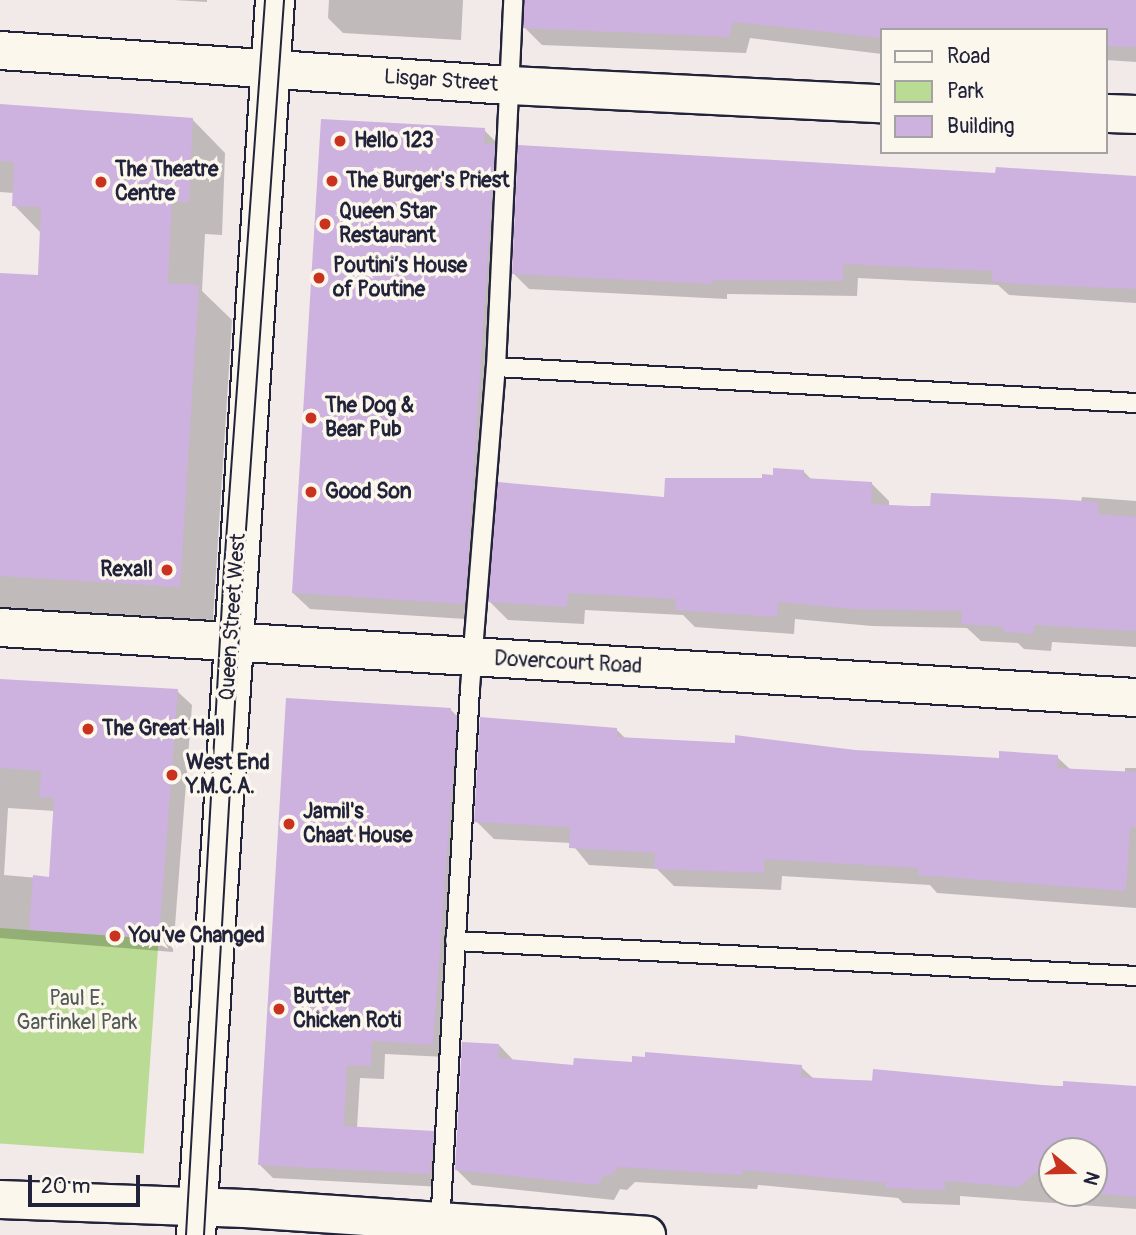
<!DOCTYPE html>
<html>
<head>
<meta charset="utf-8">
<style>
	body { margin:0 }
	#map { position:relative; width:1136px; height:1235px; overflow:hidden; background:#f2e9e9; font-family:Pangolin,sans-serif }
	div>[style] { position:absolute }
	[style*='--x'] { left:calc(var(--x)*1px); top:calc(var(--y)*1px); width:calc(var(--w)*1px); rotate:calc(var(--a)*1deg) }
	.green>* { inset:0; background:#badb94; transform-origin:0 0 }
	.shadow>* { inset:0; background:#0003 }
	.building>* { inset:0; background:#cdb1df }
	.roads { filter:drop-shadow(2px 0 #22223b) drop-shadow(-2px 0 #22223b) drop-shadow(0 2px #22223b) drop-shadow(0 -2px #22223b) }
	.service>* { height:18px; margin:-9px; padding:0 9px; transform-origin:9px; border-radius:9px; background:#fbf7ec }
	.minor>* { height:37px; margin:-18.5px; padding:0 18.5px; transform-origin:18.5px; border-radius:18.5px; background:#fbf7ec }
	.secondary>* { height:38px; margin:-19px; padding:0 19px; transform-origin:19px; border-radius:19px; background:#fbf7ec }
	.tram>* { height:2px; margin:-1px; padding:0 1px; transform-origin:1px; border-radius:1px; background:#22223b }
	.dots>* { width:19px; height:19px; translate:-50% -50%; box-sizing:border-box; border:4px solid #fbf7ec; border-radius:50% }
	span { translate:-50% -50%; white-space:nowrap; text-align:center; line-height:1.15; -webkit-text-stroke:7px #fbf7ec; paint-order:stroke }
	.street-label { font-size:21px; color:#22223b }
	.poi-label { font-size:21px; color:#22223b; font-weight:700 }
	.left { translate:0 -50%; text-align:left }
	.right { translate:-100% -50%; text-align:right }
	.park-label { font-size:21px; color:#505a56 }
	.legend { position:absolute; left:880px; top:28px; width:228px; height:126px; box-sizing:border-box; background:#fbf7ec; border:2px solid #a4a2a5; margin:0; padding:9px 12px; list-style:none; font-size:21px; color:#22223b }
	.legend li { display:flex; align-items:center; gap:14px; height:35px }
	.legend b { width:35px; border:2px solid #a4a2a5 }
	.north { position:absolute; left:1038px; top:1137px; width:70px; height:70px; box-sizing:border-box; background:#fbf7ec; border:2px solid #a4a2a5; border-radius:50%; rotate:109deg; font-size:19px; font-weight:700; line-height:28px; text-align:center; color:#22223b }
	.north::after { content:''; display:block; margin:auto; width:24px; height:32px; background:#c8321e; clip-path:polygon(50% 0,100% 100%,50% 72%,0 100%) }
	.scale { position:absolute; left:28px; top:1175px; width:112px; height:32px; box-sizing:border-box; border:4px solid #22223b; border-top:0; padding-left:9px; font-size:21px; line-height:24px; white-space:nowrap; color:#22223b; -webkit-text-stroke:5px #fbf7ec; paint-order:stroke }
</style>
</head>
<body>
<div id="map">
	<div class="green">
		<div style="left:0;top:928px;width:159px;height:215px;rotate:4deg"></div>
	</div>
	<div class="shadow">
		<div style="clip-path:polygon(174px 0,207px 0,207px 2px)"></div>
		<div style="clip-path:polygon(329px 0,463px 0,461px 40px,343px 33px,328px 18px)"></div>
		<div style="clip-path:polygon(523px 0,1136px 0,1136px 62px,1106px 60px,1106px 30px,882px 30px,882px 54px,750px 38px,746px 53px,542px 45px,525px 28px)"></div>
		<div style="clip-path:polygon(192px 119px,225px 153px,222px 235px,205px 234px,202px 291px,232px 320px,213px 620px,0 607px,0 275px,40px 277px,42px 234px,14px 205px,14px 193px,0 192px,0 129px)"></div>
		<div style="clip-path:polygon(484px 130px,501px 147px,481px 620px,310px 609px,293px 593px)"></div>
		<div style="clip-path:polygon(997px 175px,1136px 177px,1136px 303px,1009px 295px,998px 285px,858px 278px,857px 296px,727px 294px,727px 299px,529px 289px,513px 273px)"></div>
		<div style="clip-path:polygon(804px 472px,812px 480px,871px 483px,889px 501px,889px 507px,1081px 502px,1082px 497px,1136px 501px,1136px 647px,1052px 642px,1051px 651px,1024px 649px,1018px 643px,981px 641px,967px 628px,872px 626px,795px 619px,794px 634px,695px 627px,683px 615px,585px 610px,584px 624px,508px 620px,490px 602px,666px 499px)"></div>
		<div style="clip-path:polygon(evenodd,0 681px,177px 691px,192px 705px,173px 952px,0 938px,0 681px,8px 808px,55px 811px,50px 879px,4px 875px,8px 808px)"></div>
		<div style="clip-path:polygon(450px 709px,464px 723px,446px 1057px,385px 1054px,384px 1079px,360px 1078px,357px 1128px,433px 1132px,447px 1146px,443px 1187px,273px 1178px,260px 1165px)"></div>
		<div style="clip-path:polygon(617px 730px,626px 739px,1000px 760px,1057px 757px,1071px 770px,1125px 773px,1125px 768px,1136px 768px,1136px 908px,937px 893px,930px 885px,782px 876px,781px 890px,674px 886px,657px 869px,589px 865px,571px 843px,494px 839px,476px 821px)"></div>
		<div style="clip-path:polygon(evenodd,499px 1045px,514px 1061px,575px 1067px,801px 1067px,814px 1079px,1136px 1088px,1136px 1209px,960px 1196px,960px 1205px,903px 1203px,898px 1198px,758px 1185px,757px 1189px,635px 1182px,627px 1190px,620px 1189px,614px 1200px,472px 1185px,456px 1169px,499px 1045px,1052px 1151px,1094px 1151px,1094px 1193px,1052px 1193px,1052px 1151px)"></div>
	</div>
	<div class="building">
		<div style="clip-path:polygon(524px 0,1136px 0,1136px 47px,1106px 46px,1106px 30px,882px 30px,882px 38px,733px 22px,729px 37px,523px 28px)"></div>
		<div style="clip-path:polygon(0 104px,193px 118px,189px 202px,172px 202px,168px 283px,199px 285px,180px 587px,0 576px,0 273px,38px 275px,41px 207px,12px 206px,14px 162px,0 161px)"></div>
		<div style="clip-path:polygon(321px 119px,485px 128px,484px 144px,495px 144px,465px 604px,292px 593px)"></div>
		<div style="clip-path:polygon(518px 145px,995px 173px,996px 167px,1136px 176px,1136px 289px,1017px 284px,992px 281px,992px 271px,843px 264px,843px 281px,713px 280px,712px 284px,512px 274px)"></div>
		<div style="clip-path:polygon(773px 468px,804px 470px,804px 478px,872px 482px,871px 504px,930px 507px,931px 493px,1055px 499px,1098px 502px,1098px 514px,1136px 517px,1136px 631px,1034px 625px,1034px 634px,1004px 632px,1004px 627px,961px 624px,962px 611px,853px 609px,778px 602px,777px 617px,675px 610px,676px 599px,568px 593px,567px 607px,488px 602px,498px 482px,664px 497px,665px 478px,762px 478px,762px 474px,773px 475px)"></div>
		<div style="clip-path:polygon(0 679px,178px 689px,159px 938px,29px 930px,33px 875px,49px 877px,54px 798px,39px 797px,41px 771px,0 768px)"></div>
		<div style="clip-path:polygon(286px 698px,451px 708px,451px 715px,457px 715px,433px 1045px,372px 1041px,371px 1066px,347px 1065px,344px 1126px,434px 1131px,430px 1174px,258px 1165px)"></div>
		<div style="clip-path:polygon(480px 717px,617px 728px,617px 737px,735px 743px,735px 735px,855px 750px,999px 758px,999px 751px,1058px 755px,1057px 768px,1136px 772px,1136px 828px,1130px 827px,1126px 891px,918px 875px,918px 868px,764px 859px,764px 873px,654px 869px,655px 853px,569px 848px,570px 827px,474px 822px)"></div>
		<div style="clip-path:polygon(462px 1042px,499px 1044px,498px 1058px,573px 1065px,574px 1058px,632px 1062px,632px 1056px,645px 1057px,645px 1052px,802px 1065px,801px 1077px,872px 1081px,873px 1069px,1063px 1087px,1063px 1081px,1136px 1086px,1136px 1197px,1089px 1193px,1094px 1193px,1094px 1151px,1052px 1151px,1052px 1174px,1035px 1173px,1019px 1187px,945px 1181px,945px 1190px,886px 1188px,886px 1183px,743px 1170px,742px 1175px,619px 1167px,611px 1175px,604px 1175px,598px 1185px,455px 1170px)"></div>
	</div>
	<div class="roads">
		<div class="service">
			<div style="--x:496;--y:367;--w:641;--a:3.22"></div>
			<div style="--x:455;--y:941;--w:682;--a:2.94"></div>
			<div style="--x:440;--y:1226;--w:539;--a:-86.81"></div>
			<div style="--x:470;--y:688;--w:322;--a:-85.4"></div>
			<div style="--x:496;--y:367;--w:367;--a:-87.3"></div>
		</div>
		<div class="minor">
			<div style="--x:0;--y:50;--w:509;--a:3.94"></div>
			<div style="--x:508;--y:85;--w:374;--a:2.8"></div>
			<div style="--x:1106;--y:113;--w:30;--a:2"></div>
			<div style="--x:0;--y:627;--w:1138;--a:3.53"></div>
			<div style="--x:0;--y:1199;--w:244;--a:2.1"></div>
			<div style="--x:244;--y:1208;--w:403;--a:3.8"></div>
		</div>
		<div class="secondary">
			<div style="--x:196;--y:1235;--w:1238;--a:-86.34"></div>
		</div>
	</div>
	<div class="tram">
		<div style="--x:186;--y:1235;--w:668;--a:-86.74"></div>
		<div style="--x:224;--y:568;--w:569;--a:-85.87"></div>
		<div style="--x:204;--y:1235;--w:637;--a:-86.67"></div>
		<div style="--x:241;--y:599;--w:601;--a:-85.89"></div>
	</div>
	<div class="dots">
		<div style="left:340px;top:141px;background:#c8321e"></div>
		<div style="left:332px;top:181px;background:#c8321e"></div>
		<div style="left:101px;top:182px;background:#c8321e"></div>
		<div style="left:325px;top:224px;background:#c8321e"></div>
		<div style="left:319px;top:278px;background:#c8321e"></div>
		<div style="left:311px;top:418px;background:#c8321e"></div>
		<div style="left:311px;top:492px;background:#c8321e"></div>
		<div style="left:167px;top:570px;background:#c8321e"></div>
		<div style="left:88px;top:729px;background:#c8321e"></div>
		<div style="left:172px;top:775px;background:#c8321e"></div>
		<div style="left:289px;top:824px;background:#c8321e"></div>
		<div style="left:115px;top:936px;background:#c8321e"></div>
		<div style="left:279px;top:1009px;background:#c8321e"></div>
	</div>
	<div class="street-label">
		<span style="left:441px;top:81px;rotate:4deg">Lisgar Street</span>
		<span style="left:233px;top:617px;rotate:-86deg">Queen Street West</span>
		<span style="left:568px;top:663px;rotate:3deg">Dovercourt Road</span>
	</div>
	<div class="poi-label">
		<span class="left" style="left:354px;top:141px">Hello 123</span>
		<span class="left" style="left:115px;top:182px">The Theatre<br>Centre</span>
		<span class="left" style="left:346px;top:181px">The Burger's Priest</span>
		<span class="left" style="left:339px;top:224px">Queen Star<br>Restaurant</span>
		<span class="left" style="left:333px;top:278px">Poutini’s House<br>of Poutine</span>
		<span class="left" style="left:325px;top:418px">The Dog &amp;<br>Bear Pub</span>
		<span class="left" style="left:325px;top:492px">Good Son</span>
		<span class="right" style="left:153px;top:570px">Rexall</span>
		<span class="left" style="left:102px;top:729px">The Great Hall</span>
		<span class="left" style="left:186px;top:775px">West End<br>Y.M.C.A.</span>
		<span class="left" style="left:303px;top:824px">Jamil's<br>Chaat House</span>
		<span class="left" style="left:129px;top:936px">You've Changed</span>
		<span class="left" style="left:293px;top:1009px">Butter<br>Chicken Roti</span>
	</div>
	<div class="park-label">
		<span style="left:77px;top:1011px">Paul E.<br>Garfinkel Park</span>
	</div>
	<ul class="legend">
	<li><b style="height:9px;background:#fbf7ec"></b>Road</li>
	<li><b style="height:19px;background:#badb94"></b>Park</li>
	<li><b style="height:19px;background:#cdb1df"></b>Building</li>
	</ul>
	<div class="north">N</div>
	<div class="scale">20 m</div>
</div>
</body>
</html>
